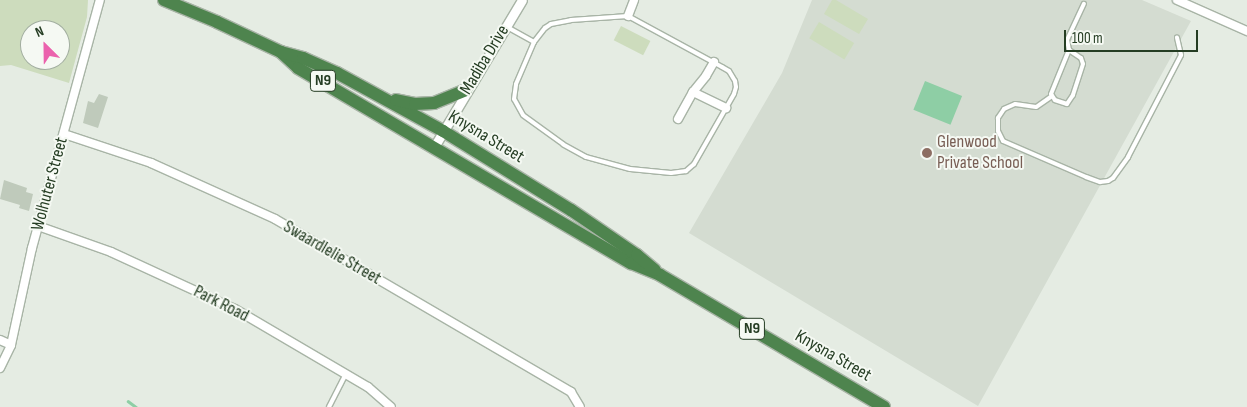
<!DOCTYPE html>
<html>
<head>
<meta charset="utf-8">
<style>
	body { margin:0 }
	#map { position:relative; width:1247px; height:407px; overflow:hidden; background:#e5ece3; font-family:"Sofia Sans Condensed",sans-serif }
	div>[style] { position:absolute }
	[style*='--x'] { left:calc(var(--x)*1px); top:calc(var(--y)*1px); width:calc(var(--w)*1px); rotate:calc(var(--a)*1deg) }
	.built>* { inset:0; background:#d4dcd1 }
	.green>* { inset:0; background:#cddcbd; transform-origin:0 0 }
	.water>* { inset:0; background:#8ecea5; transform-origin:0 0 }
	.stream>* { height:2.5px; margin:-1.25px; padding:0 1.25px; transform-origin:1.25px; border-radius:1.25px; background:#8ecea5 }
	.building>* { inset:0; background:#bfcabb }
	.roads { filter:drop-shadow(1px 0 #a8b4a6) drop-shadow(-1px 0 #a8b4a6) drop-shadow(0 1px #a8b4a6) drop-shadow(0 -1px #a8b4a6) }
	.service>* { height:4px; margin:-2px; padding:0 2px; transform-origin:2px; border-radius:2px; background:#fff }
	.minor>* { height:8px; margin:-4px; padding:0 4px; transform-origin:4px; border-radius:4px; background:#fff }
	.tertiary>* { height:9px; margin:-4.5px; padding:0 4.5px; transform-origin:4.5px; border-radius:4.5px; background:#fff }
	.trunk>* { height:12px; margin:-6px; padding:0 6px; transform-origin:6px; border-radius:6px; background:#4e844e }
	.dots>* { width:14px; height:14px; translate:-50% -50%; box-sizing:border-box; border:2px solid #f5f9f3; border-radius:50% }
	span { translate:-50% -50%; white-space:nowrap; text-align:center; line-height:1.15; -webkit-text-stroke:4px #f5f9f3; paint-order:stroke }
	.shield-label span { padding:1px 4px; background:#f5f9f3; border:1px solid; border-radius:4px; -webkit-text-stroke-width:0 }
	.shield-label { font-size:16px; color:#253d23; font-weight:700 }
	.street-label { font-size:18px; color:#253d23 }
	.education-label { font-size:18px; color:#785e54 }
	.left { translate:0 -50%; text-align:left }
	.north { position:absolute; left:20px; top:20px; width:50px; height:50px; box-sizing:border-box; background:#f5f9f3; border:1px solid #a2aea0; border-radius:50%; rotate:337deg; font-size:14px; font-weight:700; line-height:20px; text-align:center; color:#253d23 }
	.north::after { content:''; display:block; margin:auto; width:18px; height:22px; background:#eb62ad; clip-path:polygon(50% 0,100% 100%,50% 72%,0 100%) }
	.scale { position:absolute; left:1064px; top:30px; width:134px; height:22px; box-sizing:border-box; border:2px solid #253d23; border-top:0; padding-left:6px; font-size:15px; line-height:18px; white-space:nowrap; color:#253d23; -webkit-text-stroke:4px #f5f9f3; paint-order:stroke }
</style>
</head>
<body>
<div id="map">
	<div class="built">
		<div style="clip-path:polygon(812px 0,1142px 0,1191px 21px,978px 406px,689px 233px,782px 73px)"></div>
	</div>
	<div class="green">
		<div style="clip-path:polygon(evenodd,0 0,88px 0,87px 17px,69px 83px,11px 65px,0 66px,0 0,30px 30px,60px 30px,60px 60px,30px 60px,30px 30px)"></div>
		<div style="clip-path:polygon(832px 0,836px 0,868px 19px,859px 34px,824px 14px)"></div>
		<div style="left:819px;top:22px;width:41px;height:19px;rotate:31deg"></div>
		<div style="left:621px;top:26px;width:33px;height:16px;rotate:27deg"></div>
	</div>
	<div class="water">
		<div style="left:925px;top:81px;width:40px;height:31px;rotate:22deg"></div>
	</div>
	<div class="stream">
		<div style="--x:128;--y:401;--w:10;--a:37"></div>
	</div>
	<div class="building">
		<div style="clip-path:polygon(99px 94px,108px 97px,98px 128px,83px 123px,88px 101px,94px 103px)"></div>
		<div style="clip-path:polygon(4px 180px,27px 188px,26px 192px,33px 194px,29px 211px,19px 208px,20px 205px,0 199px)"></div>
	</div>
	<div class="roads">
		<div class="service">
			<div style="--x:628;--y:16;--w:107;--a:28.5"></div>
			<div style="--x:722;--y:67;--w:8;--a:30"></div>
			<div style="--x:729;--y:71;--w:12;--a:59"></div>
			<div style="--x:735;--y:81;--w:6;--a:81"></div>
			<div style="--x:736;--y:87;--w:7;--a:106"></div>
			<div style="--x:734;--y:94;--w:81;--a:119.7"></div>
			<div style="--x:694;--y:164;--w:11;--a:139"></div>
			<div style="--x:686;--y:171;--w:15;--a:172"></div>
			<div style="--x:671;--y:173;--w:41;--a:-174.4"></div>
			<div style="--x:630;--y:169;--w:46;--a:-164.7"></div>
			<div style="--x:586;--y:157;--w:26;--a:-151"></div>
			<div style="--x:563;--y:144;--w:49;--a:-144.1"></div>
			<div style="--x:523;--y:115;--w:18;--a:-119"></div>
			<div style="--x:514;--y:99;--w:15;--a:-82"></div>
			<div style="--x:516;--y:84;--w:46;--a:-66.8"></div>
			<div style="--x:534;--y:42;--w:18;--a:-52"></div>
			<div style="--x:545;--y:28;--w:7;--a:-34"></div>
			<div style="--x:551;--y:24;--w:20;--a:-11"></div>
			<div style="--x:571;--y:20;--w:57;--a:-4"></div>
			<div style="--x:507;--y:27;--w:31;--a:29"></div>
			<div style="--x:1069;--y:50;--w:14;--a:34"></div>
			<div style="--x:1081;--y:58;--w:6;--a:72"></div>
			<div style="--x:1083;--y:64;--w:33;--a:108"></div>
			<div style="--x:1073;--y:95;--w:11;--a:124"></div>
			<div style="--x:1067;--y:104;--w:13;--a:-162"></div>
			<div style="--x:1055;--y:100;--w:7;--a:-124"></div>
			<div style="--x:1051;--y:94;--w:48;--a:-67.8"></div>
			<div style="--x:1069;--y:50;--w:10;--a:-101"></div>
			<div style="--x:1067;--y:40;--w:40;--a:-65"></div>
			<div style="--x:1052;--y:96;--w:19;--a:145"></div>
			<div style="--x:1036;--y:107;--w:21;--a:-172"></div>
			<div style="--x:1015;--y:104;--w:12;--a:156"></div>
			<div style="--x:1004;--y:109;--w:11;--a:124"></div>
			<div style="--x:998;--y:118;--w:13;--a:90"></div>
			<div style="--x:998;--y:131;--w:11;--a:63"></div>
			<div style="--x:1003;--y:141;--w:90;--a:23.4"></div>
			<div style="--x:1086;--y:177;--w:15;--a:20"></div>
			<div style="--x:1100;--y:182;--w:8;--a:-7"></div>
			<div style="--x:1108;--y:181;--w:6;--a:-31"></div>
			<div style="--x:1113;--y:178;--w:26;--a:-54"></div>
			<div style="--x:1128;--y:157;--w:115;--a:-62.5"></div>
			<div style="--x:1181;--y:55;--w:18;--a:-103"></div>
			<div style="--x:329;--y:407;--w:37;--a:-63"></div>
		</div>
		<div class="minor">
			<div style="--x:1177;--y:0;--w:77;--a:23.9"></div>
			<div style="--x:628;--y:16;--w:17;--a:-69"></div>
			<div style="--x:714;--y:62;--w:16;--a:120"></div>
			<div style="--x:706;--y:76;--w:21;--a:129"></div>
			<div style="--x:693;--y:92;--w:37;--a:26"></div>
			<div style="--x:678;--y:119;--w:31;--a:-61"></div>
			<div style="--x:64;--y:134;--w:92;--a:18.4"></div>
			<div style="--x:151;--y:163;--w:136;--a:24.3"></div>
			<div style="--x:275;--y:219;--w:343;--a:30.3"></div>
			<div style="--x:571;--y:392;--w:17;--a:59"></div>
			<div style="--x:38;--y:226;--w:77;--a:19.6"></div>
			<div style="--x:111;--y:252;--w:136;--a:24.7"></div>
			<div style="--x:235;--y:309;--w:154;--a:30.4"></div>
			<div style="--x:368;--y:387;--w:30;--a:41"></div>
			<div style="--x:0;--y:340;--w:12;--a:24"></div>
			<div style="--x:0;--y:368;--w:25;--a:-64"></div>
			<div style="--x:11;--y:345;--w:99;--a:-77.8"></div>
			<div style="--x:32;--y:248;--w:257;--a:-74.7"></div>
		</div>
		<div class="tertiary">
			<div style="--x:434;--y:147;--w:171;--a:-59.1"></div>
		</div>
		<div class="trunk">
			<div style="--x:164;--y:0;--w:57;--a:22.5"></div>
			<div style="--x:217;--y:22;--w:71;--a:25.1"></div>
			<div style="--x:281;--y:52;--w:23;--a:43"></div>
			<div style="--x:298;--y:68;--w:386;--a:30.4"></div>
			<div style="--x:631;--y:263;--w:31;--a:22"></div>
			<div style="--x:660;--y:275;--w:260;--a:30.5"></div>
			<div style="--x:281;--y:52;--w:23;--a:15"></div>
			<div style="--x:303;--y:58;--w:37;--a:24"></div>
			<div style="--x:337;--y:73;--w:121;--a:28.7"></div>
			<div style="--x:443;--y:131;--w:150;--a:31.7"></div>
			<div style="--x:571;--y:210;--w:80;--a:34.3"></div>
			<div style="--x:637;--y:255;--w:23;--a:40"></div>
			<div style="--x:396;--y:100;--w:19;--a:12"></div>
			<div style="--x:415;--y:104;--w:19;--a:-3"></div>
			<div style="--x:434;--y:103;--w:35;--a:-22"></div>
		</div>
	</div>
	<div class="dots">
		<div style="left:927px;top:153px;background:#8d6e63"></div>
	</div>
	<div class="shield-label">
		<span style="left:323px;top:81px">N9</span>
		<span style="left:752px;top:329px">N9</span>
	</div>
	<div class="street-label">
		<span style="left:485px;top:60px;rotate:-59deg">Madiba Drive</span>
		<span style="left:486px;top:137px;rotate:31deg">Knysna Street</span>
		<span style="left:50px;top:184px;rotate:-75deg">Wolhuter Street</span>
		<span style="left:332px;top:253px;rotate:30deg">Swaardlelie Street</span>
		<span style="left:221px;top:304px;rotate:27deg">Park Road</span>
		<span style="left:833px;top:356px;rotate:30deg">Knysna Street</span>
	</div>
	<div class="education-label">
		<span class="left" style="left:937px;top:153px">Glenwood<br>Private School</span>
	</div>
	<div class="north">N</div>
	<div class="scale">100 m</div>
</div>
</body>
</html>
